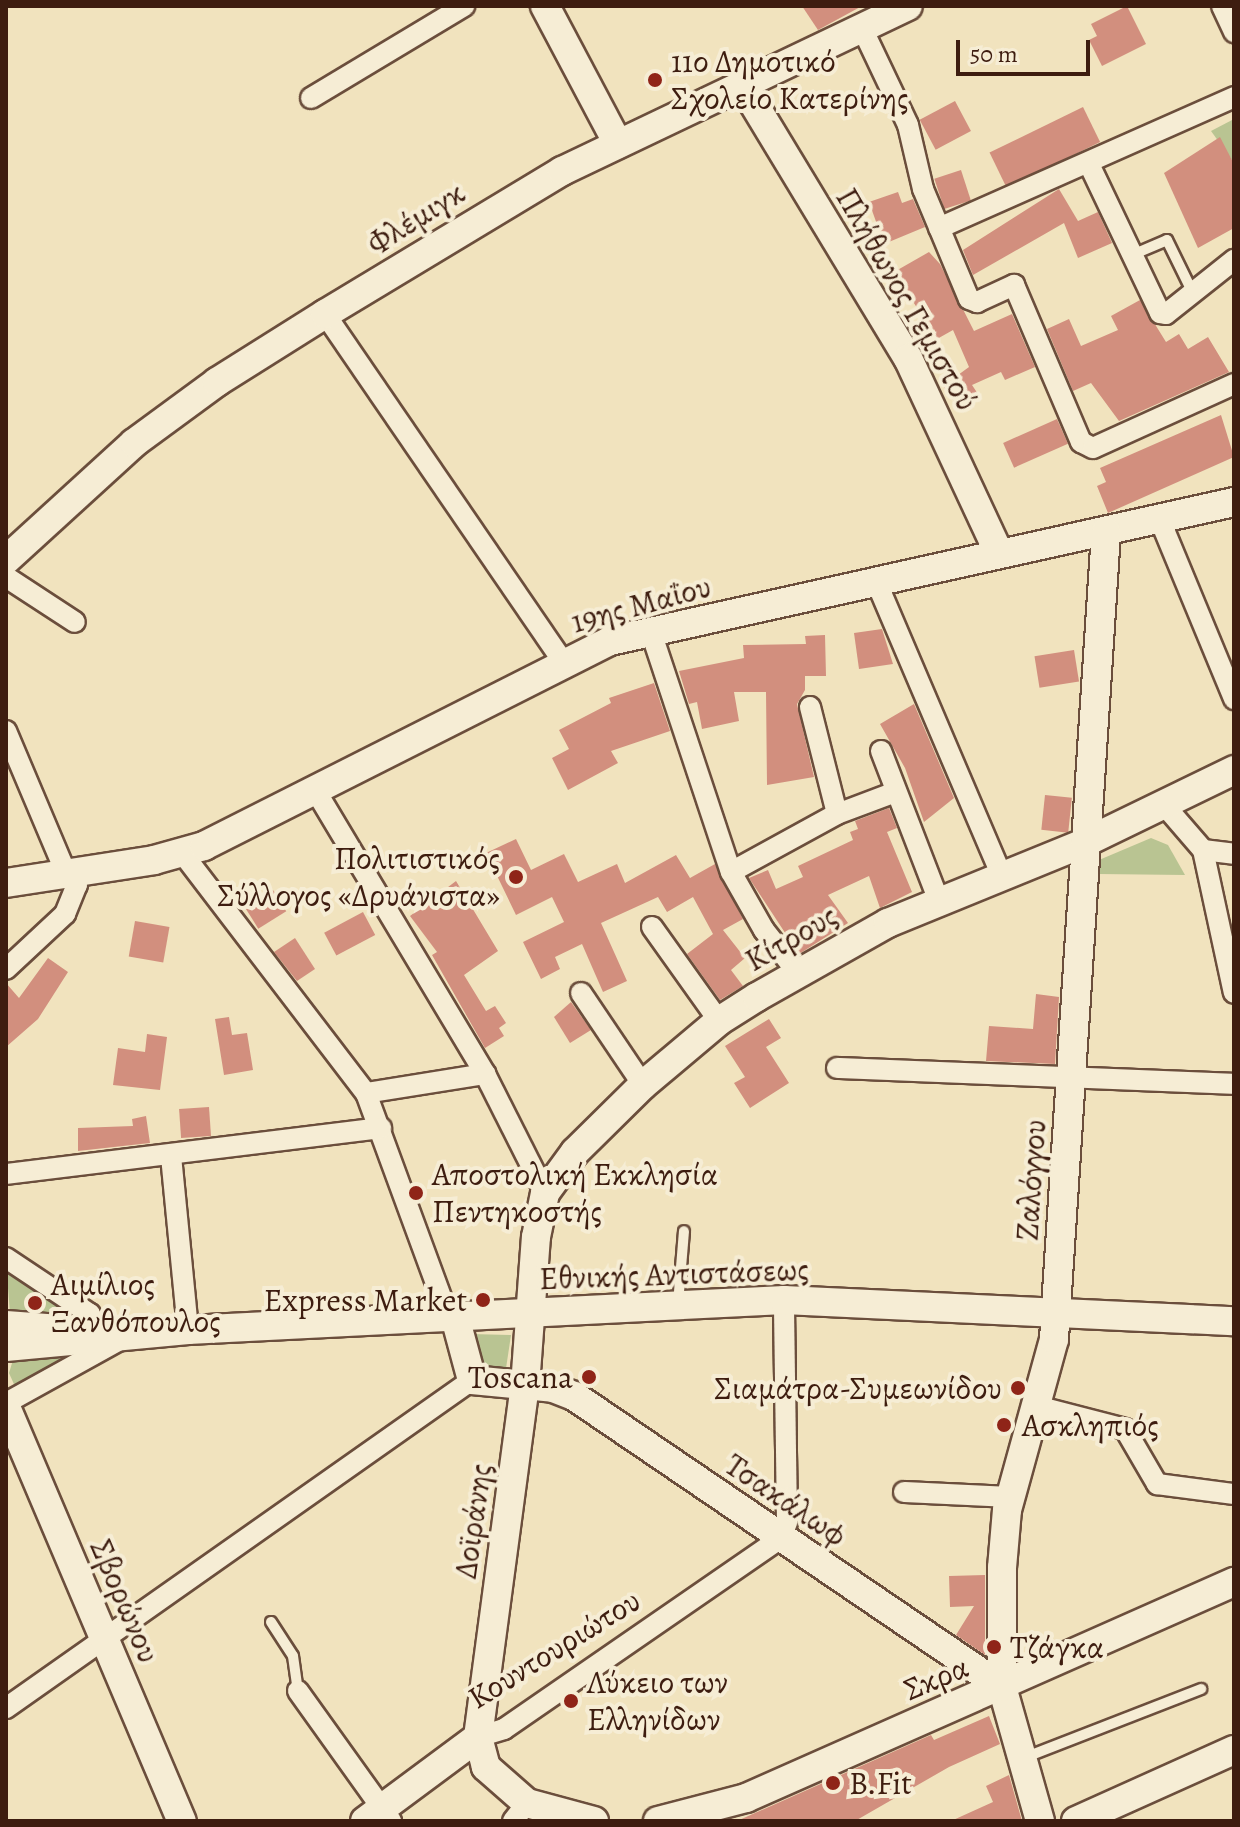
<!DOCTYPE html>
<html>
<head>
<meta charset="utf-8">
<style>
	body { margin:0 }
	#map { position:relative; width:1240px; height:1827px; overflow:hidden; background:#f1e3be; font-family:Alegreya,serif }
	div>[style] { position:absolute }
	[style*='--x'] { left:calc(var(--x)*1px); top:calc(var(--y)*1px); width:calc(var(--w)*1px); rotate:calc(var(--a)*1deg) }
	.green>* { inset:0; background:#b9c492 }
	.building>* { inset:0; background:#d28f7e; transform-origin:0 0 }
	.roads { filter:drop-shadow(2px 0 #6b4e3c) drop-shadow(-2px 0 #6b4e3c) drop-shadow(0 2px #6b4e3c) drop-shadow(0 -2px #6b4e3c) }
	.lane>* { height:10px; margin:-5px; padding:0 5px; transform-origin:5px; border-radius:5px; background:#f6edd5 }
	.street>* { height:20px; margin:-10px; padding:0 10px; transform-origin:10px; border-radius:10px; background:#f6edd5 }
	.secondary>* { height:28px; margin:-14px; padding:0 14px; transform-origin:14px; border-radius:14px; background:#f6edd5 }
	.dots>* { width:22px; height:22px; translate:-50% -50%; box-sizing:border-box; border:4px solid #f6edd5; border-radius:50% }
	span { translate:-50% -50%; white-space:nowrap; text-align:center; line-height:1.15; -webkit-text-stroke:8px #f6edd5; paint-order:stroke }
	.poi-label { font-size:32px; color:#3e1d10 }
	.left { translate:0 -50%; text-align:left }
	.right { translate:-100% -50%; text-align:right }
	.street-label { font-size:32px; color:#3e1d10 }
	.frame { position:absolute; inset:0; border:8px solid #3e1d10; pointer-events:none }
	.scale { position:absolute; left:956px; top:40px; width:134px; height:36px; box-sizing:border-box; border:4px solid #3e1d10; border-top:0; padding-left:10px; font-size:24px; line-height:28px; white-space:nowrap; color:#3e1d10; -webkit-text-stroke:6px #f6edd5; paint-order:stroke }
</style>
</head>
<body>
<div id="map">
	<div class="green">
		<div style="clip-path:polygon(1234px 119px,1234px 163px,1211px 131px)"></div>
		<div style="clip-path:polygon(1151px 838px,1168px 845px,1185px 875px,1098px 874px,1099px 860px)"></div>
		<div style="clip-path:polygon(6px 1263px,86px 1322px,10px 1313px)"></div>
		<div style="clip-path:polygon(470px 1334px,511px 1335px,505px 1375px,484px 1374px)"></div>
		<div style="clip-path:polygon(105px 1343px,17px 1391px,9px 1373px,13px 1360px)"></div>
	</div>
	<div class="building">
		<div style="clip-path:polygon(802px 6px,862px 6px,818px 30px)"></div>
		<div style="clip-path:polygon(1127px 6px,1146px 44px,1102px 66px,1089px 40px,1097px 36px,1091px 24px)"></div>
		<div style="left:955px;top:101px;width:34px;height:40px;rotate:62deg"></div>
		<div style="left:1083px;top:107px;width:39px;height:104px;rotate:64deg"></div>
		<div style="clip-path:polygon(1220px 137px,1234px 164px,1234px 228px,1198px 248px,1164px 173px)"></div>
		<div style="left:961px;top:170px;width:32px;height:28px;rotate:72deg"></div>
		<div style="clip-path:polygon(1059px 189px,1078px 221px,1098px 212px,1112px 243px,1078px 258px,1064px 223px,973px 275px,963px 250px)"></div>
		<div style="clip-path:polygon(898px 192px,902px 203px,913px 199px,925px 227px,884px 244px,869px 202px)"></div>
		<div style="clip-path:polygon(929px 252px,940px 264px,974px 331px,1012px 314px,1035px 367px,1005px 380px,1001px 372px,972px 385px,980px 397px,961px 411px,943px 386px,969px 367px,953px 330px,937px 339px,894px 272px)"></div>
		<div style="clip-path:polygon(1140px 300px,1166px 342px,1179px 334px,1188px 349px,1208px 337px,1229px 372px,1119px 421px,1091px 383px,1073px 391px,1047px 329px,1069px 319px,1081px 346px,1118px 330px,1111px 316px)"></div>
		<div style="clip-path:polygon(1221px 415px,1234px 457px,1108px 513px,1097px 486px,1106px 482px,1100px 468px)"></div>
		<div style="left:1057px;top:419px;width:27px;height:59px;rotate:66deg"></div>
		<div style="clip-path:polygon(882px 629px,893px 664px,859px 669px,854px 633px)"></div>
		<div style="clip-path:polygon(825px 635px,826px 676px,805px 676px,805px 690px,797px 704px,814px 777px,767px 785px,766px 692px,734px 692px,739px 721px,702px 729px,697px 702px,689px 704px,679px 671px,744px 658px,743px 645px,806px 644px,805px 636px)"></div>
		<div style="left:1074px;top:650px;width:32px;height:40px;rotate:81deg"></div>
		<div style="clip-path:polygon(654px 683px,670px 731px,611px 751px,618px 763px,568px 790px,552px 758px,569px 749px,559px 730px,611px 703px,609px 698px)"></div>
		<div style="clip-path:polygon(914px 704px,954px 798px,924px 822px,905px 768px,880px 724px)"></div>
		<div style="left:1045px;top:795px;width:27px;height:35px;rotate:6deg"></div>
		<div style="clip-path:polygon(889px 808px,897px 828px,887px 832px,912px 892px,880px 908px,869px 876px,828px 895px,848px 923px,799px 954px,749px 878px,768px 870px,776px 889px,803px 877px,798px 866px,853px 840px,850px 832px,858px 829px,855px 821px)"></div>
		<div style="clip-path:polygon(516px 839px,531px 870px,564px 854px,578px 882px,617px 864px,625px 883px,676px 855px,690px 878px,715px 864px,743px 919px,723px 930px,745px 958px,731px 970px,743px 986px,720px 1000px,687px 954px,713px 934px,693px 897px,667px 912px,658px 897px,601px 923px,627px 981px,603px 992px,582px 944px,555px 957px,560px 969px,541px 979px,523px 942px,564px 922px,552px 897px,516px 915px,486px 853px)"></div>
		<div style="clip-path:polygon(456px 881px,498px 951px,464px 975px,486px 1011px,495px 1006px,506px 1023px,499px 1028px,504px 1036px,485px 1048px,432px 955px,437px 952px,410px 916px)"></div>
		<div style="left:273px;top:890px;width:25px;height:33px;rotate:58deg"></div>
		<div style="left:363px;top:912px;width:26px;height:44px;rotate:62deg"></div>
		<div style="left:135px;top:921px;width:35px;height:36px;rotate:10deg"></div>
		<div style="clip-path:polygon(295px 938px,315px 969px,297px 981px,274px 952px)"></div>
		<div style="clip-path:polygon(48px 958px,68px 972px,38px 1019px,6px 1047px,6px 983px,19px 998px)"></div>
		<div style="clip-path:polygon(1036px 994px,1059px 997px,1055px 1064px,986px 1061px,989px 1026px,1033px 1029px)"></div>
		<div style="clip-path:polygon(571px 1002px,591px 1030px,570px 1043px,554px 1017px)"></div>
		<div style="clip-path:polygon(229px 1017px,232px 1035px,247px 1033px,253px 1070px,224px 1075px,215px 1019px)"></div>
		<div style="clip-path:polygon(769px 1019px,781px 1038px,766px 1047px,789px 1083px,750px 1108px,734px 1083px,745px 1077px,725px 1046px)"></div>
		<div style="clip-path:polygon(147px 1034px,167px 1037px,160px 1090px,113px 1085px,118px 1048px,145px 1052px)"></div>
		<div style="left:209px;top:1107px;width:29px;height:30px;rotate:86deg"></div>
		<div style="clip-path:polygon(146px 1116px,150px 1143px,78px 1151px,78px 1128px,133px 1126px,132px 1119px)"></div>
		<div style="clip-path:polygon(985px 1575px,985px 1655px,956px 1635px,974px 1606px,950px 1607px,949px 1576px)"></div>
		<div style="clip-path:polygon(989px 1716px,1000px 1744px,949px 1767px,855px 1821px,737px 1821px,931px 1735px,934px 1740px)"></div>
		<div style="clip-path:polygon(1009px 1775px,1022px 1821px,951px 1821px,993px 1802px,986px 1786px)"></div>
	</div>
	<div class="roads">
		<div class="lane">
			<div style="--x:1132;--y:255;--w:38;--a:-23"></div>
			<div style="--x:1167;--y:240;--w:59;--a:63.9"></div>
			<div style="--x:678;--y:1304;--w:73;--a:-85.3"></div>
			<div style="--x:271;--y:1622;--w:40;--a:57.1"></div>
			<div style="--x:293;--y:1656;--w:35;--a:82"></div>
			<div style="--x:1026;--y:1757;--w:188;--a:-21.2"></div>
		</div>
		<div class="street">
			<div style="--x:1222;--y:6;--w:29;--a:65"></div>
			<div style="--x:862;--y:28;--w:107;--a:64.6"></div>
			<div style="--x:908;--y:125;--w:66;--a:76.8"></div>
			<div style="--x:923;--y:189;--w:119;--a:67.3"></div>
			<div style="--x:969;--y:299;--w:9;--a:21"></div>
			<div style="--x:977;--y:302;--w:41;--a:-24.7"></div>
			<div style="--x:1014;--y:285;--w:171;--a:66.9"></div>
			<div style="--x:1081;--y:442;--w:13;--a:27"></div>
			<div style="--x:1093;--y:448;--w:155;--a:-24.4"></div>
			<div style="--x:311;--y:98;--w:179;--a:-31"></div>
			<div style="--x:1089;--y:164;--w:165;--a:64.5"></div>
			<div style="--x:1160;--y:313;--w:6;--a:9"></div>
			<div style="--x:1166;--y:314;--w:87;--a:-38.5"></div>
			<div style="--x:939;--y:228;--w:323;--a:-23.9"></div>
			<div style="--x:325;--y:314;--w:421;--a:55.6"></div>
			<div style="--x:1160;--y:520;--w:194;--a:67.5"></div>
			<div style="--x:6;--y:577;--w:82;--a:33.1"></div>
			<div style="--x:876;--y:581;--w:319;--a:66.9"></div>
			<div style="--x:651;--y:632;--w:253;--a:71.6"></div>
			<div style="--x:731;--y:872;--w:67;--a:60.4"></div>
			<div style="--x:764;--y:930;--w:53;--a:51.8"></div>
			<div style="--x:810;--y:707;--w:110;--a:75.8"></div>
			<div style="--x:6;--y:731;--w:154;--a:67.1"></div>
			<div style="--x:881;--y:751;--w:161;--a:68.9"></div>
			<div style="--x:314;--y:788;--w:333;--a:59.1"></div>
			<div style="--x:485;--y:1074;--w:133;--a:63.2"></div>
			<div style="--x:1165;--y:806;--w:58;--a:49.2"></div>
			<div style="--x:1203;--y:850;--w:146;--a:77.8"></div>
			<div style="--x:1203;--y:850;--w:31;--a:7"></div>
			<div style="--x:183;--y:854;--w:301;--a:52.6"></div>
			<div style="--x:366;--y:1093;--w:240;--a:69.8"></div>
			<div style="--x:731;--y:872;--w:121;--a:-28.7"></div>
			<div style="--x:837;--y:814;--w:60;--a:-20.6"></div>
			<div style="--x:652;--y:927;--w:115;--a:54.5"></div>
			<div style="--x:6;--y:969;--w:81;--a:-43"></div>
			<div style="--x:65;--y:914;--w:31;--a:-68"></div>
			<div style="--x:77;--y:885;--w:14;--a:-102"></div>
			<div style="--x:581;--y:993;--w:111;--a:56"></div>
			<div style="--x:837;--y:1068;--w:397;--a:2.3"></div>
			<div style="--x:366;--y:1093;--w:121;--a:-9.1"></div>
			<div style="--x:171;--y:1156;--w:175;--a:84.4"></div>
			<div style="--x:6;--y:1174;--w:378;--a:-7"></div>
			<div style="--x:6;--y:1258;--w:101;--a:33.7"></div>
			<div style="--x:90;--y:1314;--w:17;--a:83"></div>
			<div style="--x:6;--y:1403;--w:128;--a:-29"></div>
			<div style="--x:1036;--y:1406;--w:92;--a:14.5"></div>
			<div style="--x:1125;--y:1429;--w:64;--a:59.8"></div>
			<div style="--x:1157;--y:1484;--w:78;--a:7.4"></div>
			<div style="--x:904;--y:1492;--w:107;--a:2.7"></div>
			<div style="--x:298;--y:1691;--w:160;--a:54.4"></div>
			<div style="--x:6;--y:1708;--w:570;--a:-35.14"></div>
			<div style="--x:478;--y:1737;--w:27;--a:-17"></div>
			<div style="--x:504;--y:1729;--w:336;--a:-34.6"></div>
			<div style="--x:781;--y:1538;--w:17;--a:-69"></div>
			<div style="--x:787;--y:1522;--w:222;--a:-90.8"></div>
			<div style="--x:513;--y:1821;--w:23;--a:-52"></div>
		</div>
		<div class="secondary">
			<div style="--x:545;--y:6;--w:156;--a:62.1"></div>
			<div style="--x:743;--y:86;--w:318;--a:58.8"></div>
			<div style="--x:908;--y:358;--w:215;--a:65"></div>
			<div style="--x:6;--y:560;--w:173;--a:-42.4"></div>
			<div style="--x:134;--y:443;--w:103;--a:-36.3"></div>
			<div style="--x:217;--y:382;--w:128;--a:-32.2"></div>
			<div style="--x:325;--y:314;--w:277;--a:-31.1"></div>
			<div style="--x:562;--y:171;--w:383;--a:-25.5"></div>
			<div style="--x:6;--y:883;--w:150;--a:-8.8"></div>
			<div style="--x:154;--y:860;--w:52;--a:-15.6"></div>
			<div style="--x:204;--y:846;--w:455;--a:-26.8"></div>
			<div style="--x:610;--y:641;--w:639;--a:-12.56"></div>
			<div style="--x:455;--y:1317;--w:65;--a:74.9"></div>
			<div style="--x:472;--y:1380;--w:81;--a:5.6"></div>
			<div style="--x:553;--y:1388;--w:22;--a:21"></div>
			<div style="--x:574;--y:1396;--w:518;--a:34.21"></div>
			<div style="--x:6;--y:1325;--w:54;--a:4.2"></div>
			<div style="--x:6;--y:1347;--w:183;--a:-5.3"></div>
			<div style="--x:188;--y:1330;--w:597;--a:-2.88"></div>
			<div style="--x:784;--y:1300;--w:450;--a:2.7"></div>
			<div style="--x:6;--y:1407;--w:450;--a:67"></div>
			<div style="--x:365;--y:1821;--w:141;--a:-36.6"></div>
			<div style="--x:594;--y:1821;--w:69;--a:-165"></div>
			<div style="--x:527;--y:1803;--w:55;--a:-138.7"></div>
			<div style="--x:486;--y:1767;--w:31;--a:-105"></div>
			<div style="--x:478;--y:1737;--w:354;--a:-82.4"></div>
			<div style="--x:525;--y:1386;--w:149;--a:-85.8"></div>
			<div style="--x:536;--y:1237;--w:45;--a:-78.4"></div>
			<div style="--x:545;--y:1193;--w:51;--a:-53.8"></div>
			<div style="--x:575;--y:1152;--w:95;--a:-44.6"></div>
			<div style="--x:643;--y:1085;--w:99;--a:-40.1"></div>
			<div style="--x:719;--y:1021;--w:45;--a:-32.3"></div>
			<div style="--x:757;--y:997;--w:150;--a:-29.5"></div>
			<div style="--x:888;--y:923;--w:214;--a:-22.2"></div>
			<div style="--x:1086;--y:842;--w:165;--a:-25.9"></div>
			<div style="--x:658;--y:1821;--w:91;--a:-14.6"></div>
			<div style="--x:746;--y:1798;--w:534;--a:-23.88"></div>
			<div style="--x:1040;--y:1821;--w:139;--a:-105.8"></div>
			<div style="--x:1002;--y:1687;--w:119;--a:-90"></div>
			<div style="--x:1002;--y:1568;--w:58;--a:-85.1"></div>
			<div style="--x:1007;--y:1510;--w:177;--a:-74.6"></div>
			<div style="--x:1054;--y:1339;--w:809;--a:-86.31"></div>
			<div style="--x:1076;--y:1821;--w:173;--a:-24.2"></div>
		</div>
	</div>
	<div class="dots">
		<div style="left:655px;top:80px;background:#8f2418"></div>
		<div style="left:516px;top:877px;background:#8f2418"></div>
		<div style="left:416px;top:1193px;background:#8f2418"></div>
		<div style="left:483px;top:1300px;background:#8f2418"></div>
		<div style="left:35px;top:1303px;background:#8f2418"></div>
		<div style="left:589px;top:1377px;background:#8f2418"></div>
		<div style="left:1018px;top:1388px;background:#8f2418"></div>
		<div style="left:1004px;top:1425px;background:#8f2418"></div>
		<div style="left:994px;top:1647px;background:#8f2418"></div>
		<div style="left:571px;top:1701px;background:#8f2418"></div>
		<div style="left:833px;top:1783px;background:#8f2418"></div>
	</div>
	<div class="poi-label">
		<span class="left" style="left:671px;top:80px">11ο Δημοτικό<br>Σχολείο Κατερίνης</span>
		<span class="right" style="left:500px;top:877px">Πολιτιστικός<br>Σύλλογος «Δρυάνιστα»</span>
		<span class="left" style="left:432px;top:1193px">Αποστολική Εκκλησία<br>Πεντηκοστής</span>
		<span class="left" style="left:51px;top:1303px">Αιμίλιος<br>Ξανθόπουλος</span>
		<span class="right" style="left:467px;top:1300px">Express Market</span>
		<span class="right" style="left:573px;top:1377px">Toscana</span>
		<span class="right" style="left:1002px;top:1388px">Σιαμάτρα-Συμεωνίδου</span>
		<span class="left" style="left:1022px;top:1425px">Ασκληπιός</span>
		<span class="left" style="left:1010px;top:1647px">Τζάγκα</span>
		<span class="left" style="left:587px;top:1701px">Λύκειο των<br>Ελληνίδων</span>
		<span class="left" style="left:849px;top:1783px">B.Fit</span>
	</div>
	<div class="street-label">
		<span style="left:416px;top:218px;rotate:-32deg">Φλέμιγκ</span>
		<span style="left:907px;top:299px;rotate:60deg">Πλήθωνος Γεμιστού</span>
		<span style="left:641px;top:604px;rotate:-15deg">19ης Μαΐου</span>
		<span style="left:791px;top:938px;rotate:-30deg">Κίτρους</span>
		<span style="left:1031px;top:1180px;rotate:-86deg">Ζαλόγγου</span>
		<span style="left:674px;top:1274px;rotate:-2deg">Εθνικής Αντιστάσεως</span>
		<span style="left:786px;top:1500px;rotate:34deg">Τσακάλωφ</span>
		<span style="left:473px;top:1521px;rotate:-82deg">Δοϊράνης</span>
		<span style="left:125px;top:1601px;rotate:67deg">Σβορώνου</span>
		<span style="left:554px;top:1649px;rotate:-32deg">Κουντουριώτου</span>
		<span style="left:936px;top:1678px;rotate:-23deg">Σκρα</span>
	</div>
	<div class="frame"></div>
	<div class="scale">50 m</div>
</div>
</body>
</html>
